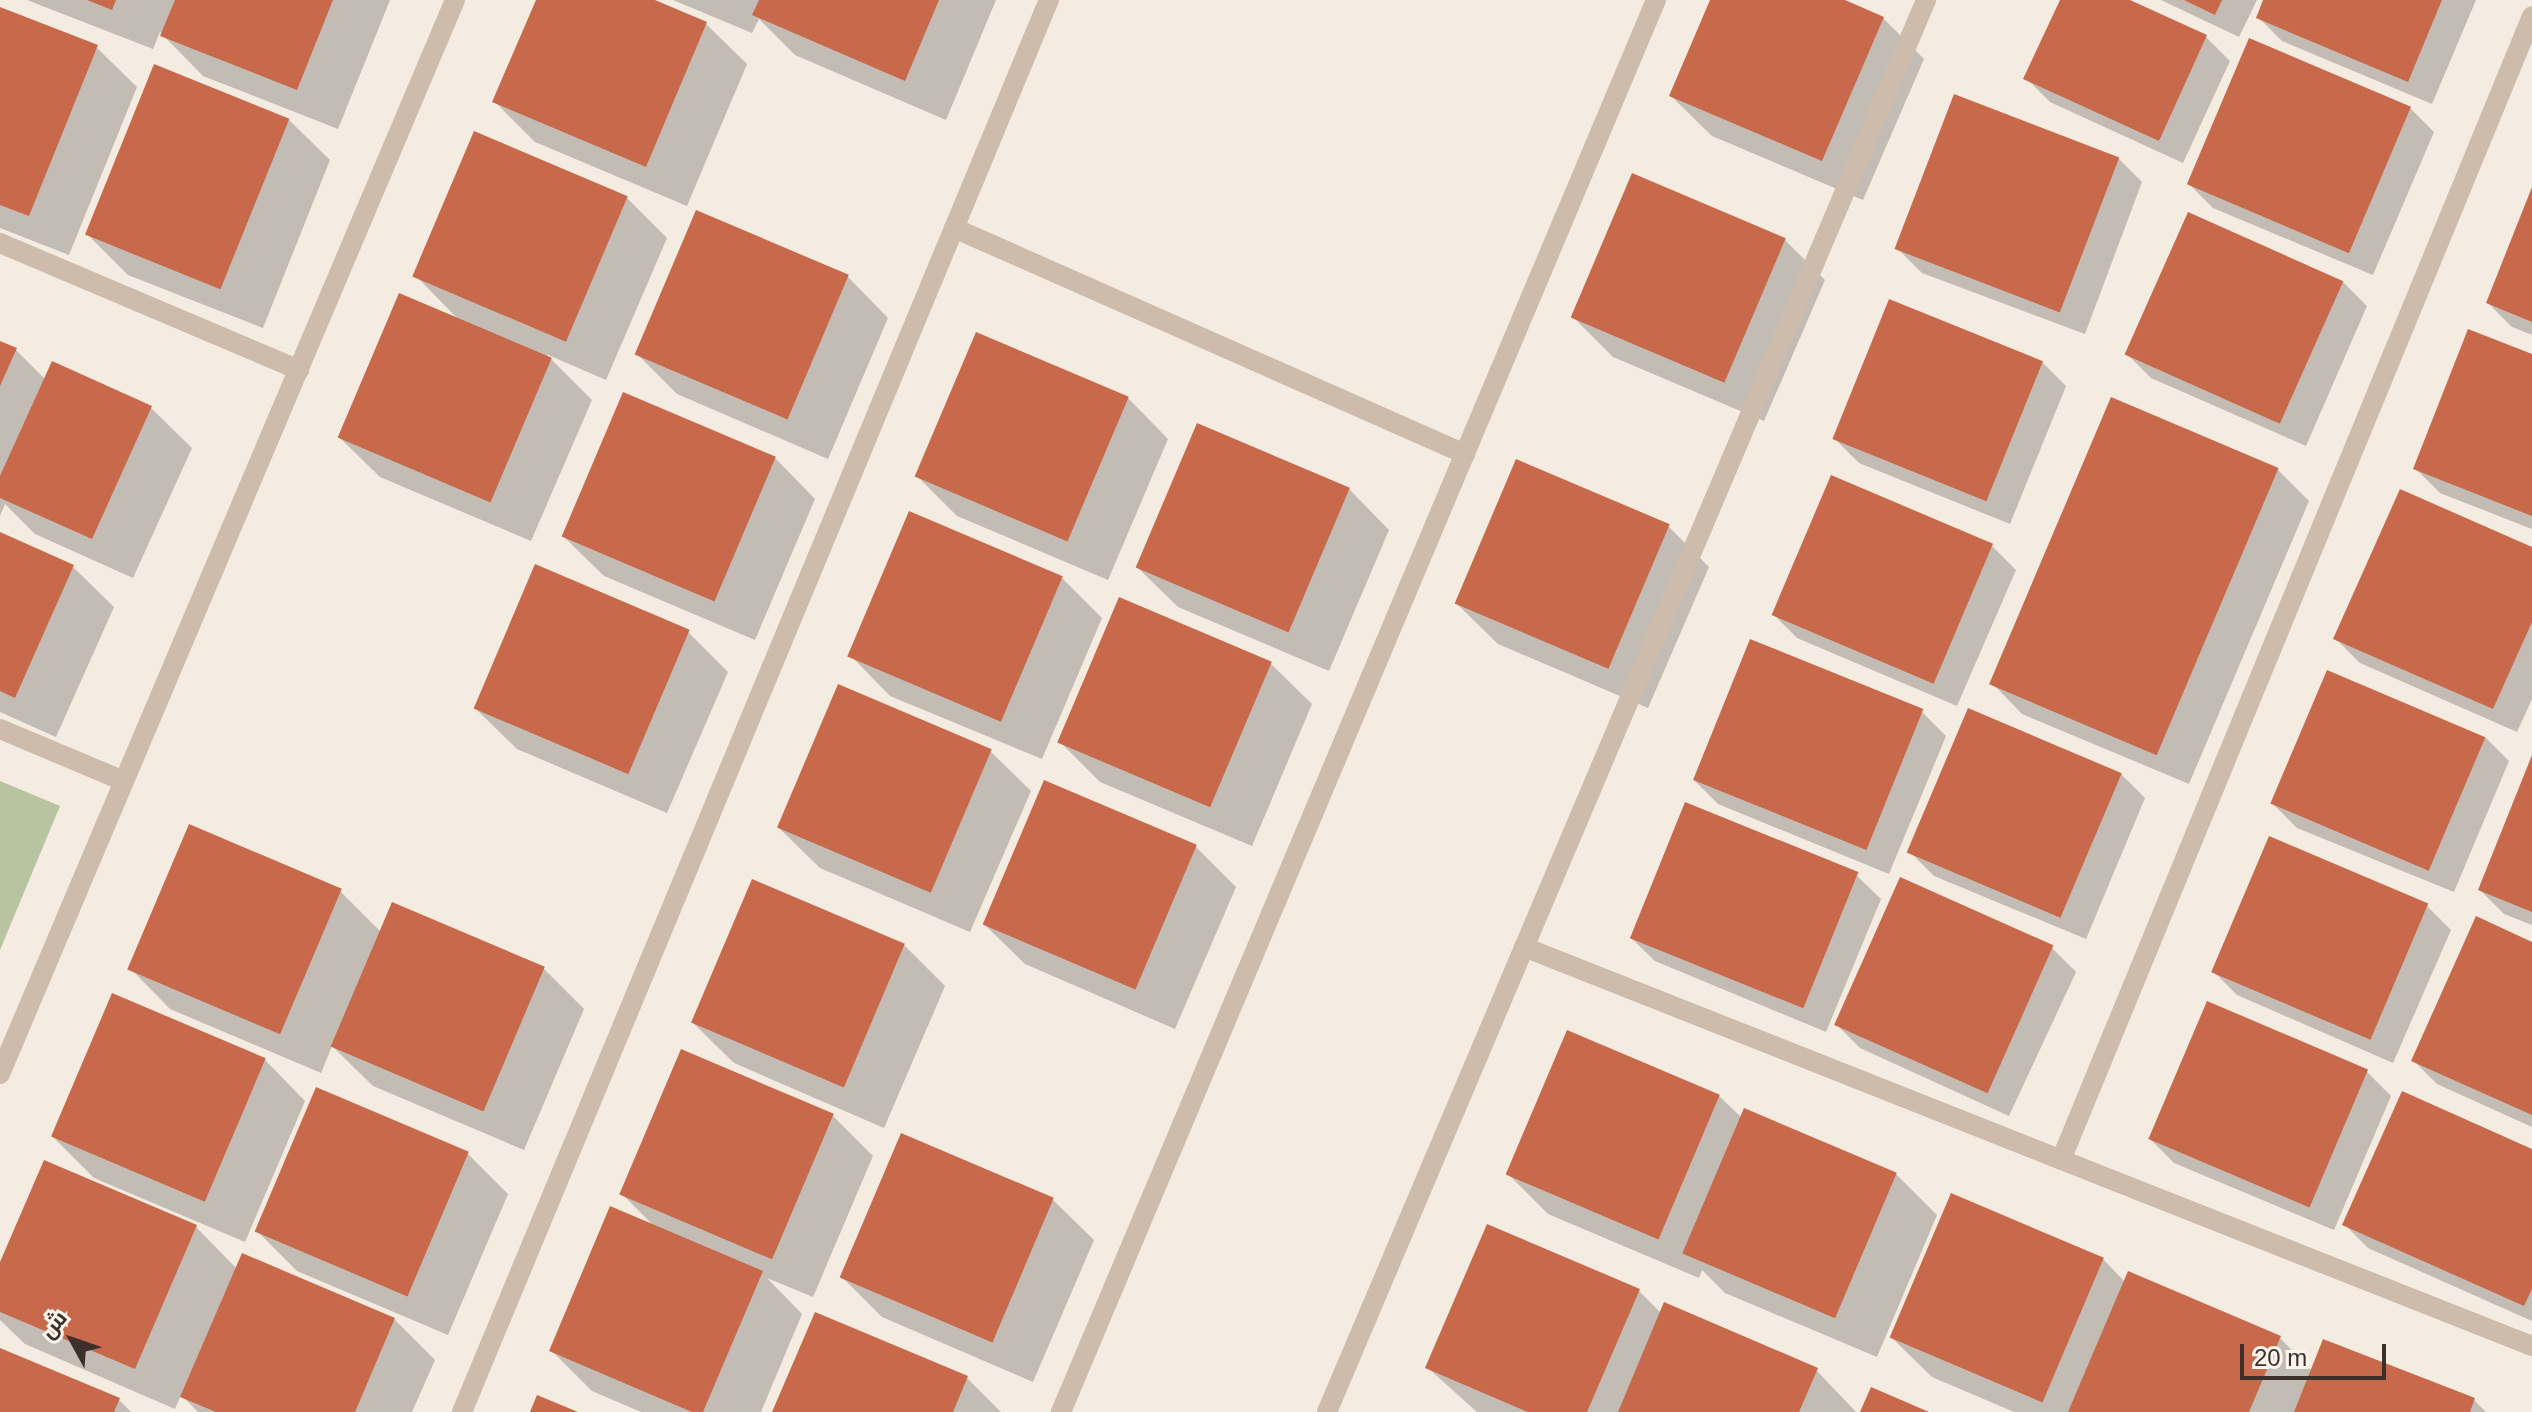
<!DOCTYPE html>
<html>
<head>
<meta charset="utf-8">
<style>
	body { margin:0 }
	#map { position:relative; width:2532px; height:1412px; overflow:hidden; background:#f4ebe1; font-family:Helvetica,Cairo,sans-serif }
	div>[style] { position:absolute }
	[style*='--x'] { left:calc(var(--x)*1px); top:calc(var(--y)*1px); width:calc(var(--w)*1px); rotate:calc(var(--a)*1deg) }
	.green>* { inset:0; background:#b8c4a0 }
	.shadow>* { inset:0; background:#0003 }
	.building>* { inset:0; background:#c8694b; transform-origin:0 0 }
	.street>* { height:20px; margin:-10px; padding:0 10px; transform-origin:10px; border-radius:10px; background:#cdbbac }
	span { translate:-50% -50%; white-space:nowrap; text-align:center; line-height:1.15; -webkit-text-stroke:7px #fbf5ee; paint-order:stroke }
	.north { position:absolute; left:32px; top:1300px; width:80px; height:80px; -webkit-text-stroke:6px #fbf5ee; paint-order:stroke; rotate:310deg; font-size:22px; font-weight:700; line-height:32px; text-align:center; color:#3b302b }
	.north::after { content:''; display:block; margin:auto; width:28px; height:36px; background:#3b302b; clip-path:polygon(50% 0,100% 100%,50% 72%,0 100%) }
	.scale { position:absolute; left:2240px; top:1344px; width:146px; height:36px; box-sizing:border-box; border:4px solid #3b302b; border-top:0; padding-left:10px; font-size:24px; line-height:28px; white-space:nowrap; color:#3b302b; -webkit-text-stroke:6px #fbf5ee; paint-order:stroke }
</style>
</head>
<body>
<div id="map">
	<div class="green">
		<div style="clip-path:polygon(0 781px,60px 806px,0 950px)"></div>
	</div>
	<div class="shadow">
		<div style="clip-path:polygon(27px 0,390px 0,338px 129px,203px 76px,160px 32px,153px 49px)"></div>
		<div style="clip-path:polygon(538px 0,649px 0,706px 24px,747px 64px,687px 206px,535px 142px,495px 102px)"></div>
		<div style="clip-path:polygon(673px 0,996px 0,946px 120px,795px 55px,759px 19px,752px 33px)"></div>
		<div style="clip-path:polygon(1712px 0,1840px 0,1883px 18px,1924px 59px,1863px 200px,1712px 136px,1671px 96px)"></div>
		<div style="clip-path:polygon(2062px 0,2125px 0,2206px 37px,2230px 61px,2183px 163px,2050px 102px,2026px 78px)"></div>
		<div style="clip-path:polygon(2161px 0,2257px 0,2239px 37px)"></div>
		<div style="clip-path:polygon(2266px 0,2476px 0,2432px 104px,2282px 41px,2258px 17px)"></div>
		<div style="clip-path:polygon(0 9px,96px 47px,137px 87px,69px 255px,0 228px)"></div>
		<div style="clip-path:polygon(155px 66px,289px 120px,330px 160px,263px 328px,128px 275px,87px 234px)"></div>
		<div style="clip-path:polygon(2410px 108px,2434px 132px,2373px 275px,2213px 208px,2189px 184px)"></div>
		<div style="clip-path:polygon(2118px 158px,2142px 182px,2085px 334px,1922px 273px,1898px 249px)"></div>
		<div style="clip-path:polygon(2532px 192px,2532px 335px,2512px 327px,2488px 303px)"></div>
		<div style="clip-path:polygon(627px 198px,667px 238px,606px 380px,546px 354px,592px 400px,531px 541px,380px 477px,339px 437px,460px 321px,415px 275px)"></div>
		<div style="clip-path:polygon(2189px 215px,2343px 282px,2367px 306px,2306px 446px,2151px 378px,2127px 354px)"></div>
		<div style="clip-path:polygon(1784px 239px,1825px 280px,1764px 421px,1613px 357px,1573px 317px)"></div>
		<div style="clip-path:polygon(848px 277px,888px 318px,828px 459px,677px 394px,637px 354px)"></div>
		<div style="clip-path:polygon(0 343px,16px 350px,46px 380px,151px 408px,192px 448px,133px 578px,35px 534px,5px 504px,0 516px)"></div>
		<div style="clip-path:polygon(2532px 356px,2532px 529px,2440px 493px,2416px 469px)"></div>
		<div style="clip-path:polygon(2042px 362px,2066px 386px,2010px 524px,1859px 463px,1835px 439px)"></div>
		<div style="clip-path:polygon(1128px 398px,1168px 439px,1108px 580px,957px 516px,916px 475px)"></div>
		<div style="clip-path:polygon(2112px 400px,2278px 470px,2309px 501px,2189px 784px,2022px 714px,1992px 683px)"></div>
		<div style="clip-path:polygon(775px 458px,815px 499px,755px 640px,604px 576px,563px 536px)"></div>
		<div style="clip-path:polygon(1349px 489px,1389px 530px,1329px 671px,1178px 607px,1137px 567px)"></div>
		<div style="clip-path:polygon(1668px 526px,1709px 567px,1648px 708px,1498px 644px,1457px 604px)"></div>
		<div style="clip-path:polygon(0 534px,73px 567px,114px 607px,56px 737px,0 712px)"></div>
		<div style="clip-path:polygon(1992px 546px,2016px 570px,1957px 706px,1797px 638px,1773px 614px)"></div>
		<div style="clip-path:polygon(2532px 550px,2532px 699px,2517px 732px,2360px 663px,2336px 639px)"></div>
		<div style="clip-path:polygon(1062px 578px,1102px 618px,1042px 759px,890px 696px,850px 655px)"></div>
		<div style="clip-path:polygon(688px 632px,728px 672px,667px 813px,517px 749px,476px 709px)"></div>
		<div style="clip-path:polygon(1271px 664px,1312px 704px,1252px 846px,1100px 782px,1059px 741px)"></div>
		<div style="clip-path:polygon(1922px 712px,1946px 736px,1889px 874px,1718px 804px,1694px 780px)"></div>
		<div style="clip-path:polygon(2485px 737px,2509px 761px,2454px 892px,2297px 828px,2273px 804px)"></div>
		<div style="clip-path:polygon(990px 751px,1031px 791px,970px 932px,820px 868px,779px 828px)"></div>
		<div style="clip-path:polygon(2532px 761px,2532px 925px,2504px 914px,2480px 890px)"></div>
		<div style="clip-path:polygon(2121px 774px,2145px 798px,2086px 939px,1934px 876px,1910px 852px)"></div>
		<div style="clip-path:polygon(2271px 838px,2427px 906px,2451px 930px,2393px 1063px,2237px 995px,2213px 971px)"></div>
		<div style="clip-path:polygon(1196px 847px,1236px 887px,1175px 1029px,1025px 964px,984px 924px)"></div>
		<div style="clip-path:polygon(1856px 875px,1881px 899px,1826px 1032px,1655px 961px,1630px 937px)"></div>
		<div style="clip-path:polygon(340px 891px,381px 932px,544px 969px,584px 1009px,524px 1150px,373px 1086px,332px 1046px,321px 1073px,170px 1009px,130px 968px)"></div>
		<div style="clip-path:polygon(2532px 944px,2532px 1127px,2437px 1084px,2413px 1060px)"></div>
		<div style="clip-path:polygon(904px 945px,945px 986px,884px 1128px,734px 1063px,693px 1023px)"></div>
		<div style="clip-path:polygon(2052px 948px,2076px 972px,2009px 1116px,1860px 1048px,1836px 1024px)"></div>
		<div style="clip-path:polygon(1568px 1032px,1719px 1096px,1742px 1118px,1896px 1174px,1937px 1215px,1877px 1357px,1725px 1293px,1702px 1270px,1699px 1278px,1548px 1214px,1507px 1173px)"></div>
		<div style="clip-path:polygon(265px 1060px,305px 1101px,245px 1242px,94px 1178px,53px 1137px)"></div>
		<div style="clip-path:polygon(2367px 1072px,2391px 1096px,2334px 1230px,2174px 1163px,2150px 1139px)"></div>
		<div style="clip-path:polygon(833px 1116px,873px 1156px,813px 1297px,767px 1278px,802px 1314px,761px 1412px,641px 1412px,592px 1391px,551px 1350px,655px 1227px,621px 1193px)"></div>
		<div style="clip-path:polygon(902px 1136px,1053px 1200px,1094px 1240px,1033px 1382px,882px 1317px,842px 1277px)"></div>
		<div style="clip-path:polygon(2532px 1151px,2532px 1321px,2368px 1248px,2344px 1224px)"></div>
		<div style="clip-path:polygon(468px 1154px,508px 1194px,448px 1335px,297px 1271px,256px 1230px)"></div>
		<div style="clip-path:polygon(196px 1227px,237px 1269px,394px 1319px,435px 1360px,412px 1412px,198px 1412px,181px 1395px,175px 1409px,25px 1344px,0 1320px,0 1267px)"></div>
		<div style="clip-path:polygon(2103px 1259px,2125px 1282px,2280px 1338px,2312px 1371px,2324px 1342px,2474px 1400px,2486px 1412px,2014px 1412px,1932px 1377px,1891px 1337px)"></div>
		<div style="clip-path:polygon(1639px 1291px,1661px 1313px,1816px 1370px,1856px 1412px,1477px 1412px,1428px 1368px)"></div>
		<div style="clip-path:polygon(0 1350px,119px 1400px,131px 1412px,0 1412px)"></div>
		<div style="clip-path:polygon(967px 1378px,1001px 1412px,774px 1412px)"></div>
	</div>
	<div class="building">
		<div style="clip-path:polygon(87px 0,116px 0,112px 10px)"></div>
		<div style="clip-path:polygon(175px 0,333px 0,297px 90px,160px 36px)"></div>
		<div style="clip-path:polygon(536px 0,655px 0,707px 22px,646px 167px,492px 102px)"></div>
		<div style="clip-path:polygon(759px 0,939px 0,905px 81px,752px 15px)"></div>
		<div style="clip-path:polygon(1710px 0,1845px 0,1884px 17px,1822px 161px,1669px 96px)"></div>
		<div style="clip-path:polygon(2060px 0,2130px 0,2207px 35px,2159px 141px,2023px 79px)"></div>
		<div style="clip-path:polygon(2184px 0,2222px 0,2215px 15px)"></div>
		<div style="clip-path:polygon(2263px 0,2442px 0,2408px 82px,2256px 18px)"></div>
		<div style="clip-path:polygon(0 7px,98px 45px,29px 216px,0 205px)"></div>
		<div style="left:2249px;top:38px;width:176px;height:159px;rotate:23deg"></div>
		<div style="left:154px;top:64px;width:146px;height:184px;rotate:22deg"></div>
		<div style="left:1954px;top:94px;width:177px;height:166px;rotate:21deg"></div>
		<div style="left:474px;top:131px;width:167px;height:158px;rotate:23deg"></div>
		<div style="left:1632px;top:173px;width:167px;height:157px;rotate:23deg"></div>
		<div style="clip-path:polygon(2532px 187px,2532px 322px,2486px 303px)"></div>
		<div style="left:696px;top:210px;width:166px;height:157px;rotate:23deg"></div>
		<div style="left:2188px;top:212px;width:170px;height:156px;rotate:24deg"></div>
		<div style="left:399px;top:293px;width:166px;height:157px;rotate:23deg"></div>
		<div style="left:1889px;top:299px;width:166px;height:151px;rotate:22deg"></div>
		<div style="clip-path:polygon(2468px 329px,2532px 354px,2532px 516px,2413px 469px)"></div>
		<div style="left:976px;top:332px;width:166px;height:157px;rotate:23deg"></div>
		<div style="clip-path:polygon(0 341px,17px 348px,0 386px)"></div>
		<div style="clip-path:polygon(52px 361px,152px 406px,92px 539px,0 498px,0 476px)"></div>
		<div style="left:623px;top:392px;width:166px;height:157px;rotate:23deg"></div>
		<div style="left:2111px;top:397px;width:182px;height:312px;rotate:23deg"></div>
		<div style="left:1197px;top:423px;width:166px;height:157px;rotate:23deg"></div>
		<div style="left:1516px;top:459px;width:167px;height:157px;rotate:23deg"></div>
		<div style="left:1831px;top:475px;width:176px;height:152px;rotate:23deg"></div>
		<div style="clip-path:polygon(2400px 489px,2532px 547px,2532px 622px,2493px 709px,2333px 639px)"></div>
		<div style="left:909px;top:511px;width:167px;height:158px;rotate:23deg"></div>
		<div style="clip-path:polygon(0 532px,74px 565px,15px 698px,0 691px)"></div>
		<div style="left:535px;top:564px;width:168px;height:157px;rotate:23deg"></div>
		<div style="left:1119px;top:597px;width:166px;height:158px;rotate:23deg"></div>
		<div style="left:1750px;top:639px;width:187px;height:152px;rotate:22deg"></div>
		<div style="left:2327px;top:670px;width:172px;height:145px;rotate:23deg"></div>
		<div style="left:838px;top:684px;width:167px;height:156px;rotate:23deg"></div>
		<div style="left:1968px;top:708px;width:167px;height:157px;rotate:23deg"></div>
		<div style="clip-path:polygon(2532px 755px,2532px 912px,2478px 890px)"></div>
		<div style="left:1044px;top:780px;width:166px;height:157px;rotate:23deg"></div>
		<div style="left:1685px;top:802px;width:187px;height:147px;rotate:22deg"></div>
		<div style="left:189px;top:824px;width:166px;height:158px;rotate:23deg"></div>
		<div style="left:2269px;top:836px;width:173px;height:148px;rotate:23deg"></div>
		<div style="left:1900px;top:877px;width:168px;height:162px;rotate:24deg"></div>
		<div style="left:752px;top:879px;width:166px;height:156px;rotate:23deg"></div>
		<div style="left:392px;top:902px;width:166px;height:157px;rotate:23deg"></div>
		<div style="clip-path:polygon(2476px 916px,2532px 942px,2532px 1115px,2411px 1061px)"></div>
		<div style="left:112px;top:993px;width:167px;height:156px;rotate:23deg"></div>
		<div style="left:2207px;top:1001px;width:175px;height:150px;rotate:23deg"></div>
		<div style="left:1567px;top:1030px;width:166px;height:157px;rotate:23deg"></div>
		<div style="left:681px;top:1049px;width:166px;height:158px;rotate:23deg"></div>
		<div style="left:316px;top:1087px;width:166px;height:157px;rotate:23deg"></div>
		<div style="clip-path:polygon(2402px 1091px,2532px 1149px,2532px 1289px,2524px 1306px,2342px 1225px)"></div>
		<div style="left:1744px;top:1108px;width:166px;height:158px;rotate:23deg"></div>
		<div style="left:901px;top:1133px;width:166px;height:157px;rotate:23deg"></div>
		<div style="clip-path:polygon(44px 1160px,197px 1225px,135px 1369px,0 1312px,0 1262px)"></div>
		<div style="left:1951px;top:1193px;width:166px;height:157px;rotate:23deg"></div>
		<div style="clip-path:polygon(610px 1206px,763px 1271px,703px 1412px,692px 1412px,549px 1351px)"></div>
		<div style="clip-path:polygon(1487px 1224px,1640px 1289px,1587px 1412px,1528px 1412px,1425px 1368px)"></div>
		<div style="clip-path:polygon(242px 1253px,395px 1318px,355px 1412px,216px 1412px,180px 1397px)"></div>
		<div style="clip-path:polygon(2128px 1271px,2281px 1336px,2249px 1412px,2068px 1412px)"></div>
		<div style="clip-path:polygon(1664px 1302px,1818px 1368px,1799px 1412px,1618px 1412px)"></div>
		<div style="clip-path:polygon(815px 1312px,968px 1376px,953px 1412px,772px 1412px)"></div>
		<div style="clip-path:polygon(2323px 1339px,2475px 1398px,2470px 1412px,2294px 1412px)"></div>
		<div style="clip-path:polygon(0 1348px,120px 1398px,114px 1412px,0 1412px)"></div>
		<div style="clip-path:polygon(1871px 1387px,1929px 1412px,1860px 1412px)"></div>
		<div style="clip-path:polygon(537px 1395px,578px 1412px,530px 1412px)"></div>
	</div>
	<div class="street">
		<div style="--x:954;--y:228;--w:559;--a:23.86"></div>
		<div style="--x:0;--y:243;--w:325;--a:23"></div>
		<div style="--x:0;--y:729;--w:134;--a:22.8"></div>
		<div style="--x:1524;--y:947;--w:1084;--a:21.6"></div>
		<div style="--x:0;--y:1074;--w:1166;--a:-67.04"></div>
		<div style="--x:2061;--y:1160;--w:1237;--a:-67.62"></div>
		<div style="--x:462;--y:1412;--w:1529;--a:-67.43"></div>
		<div style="--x:1061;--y:1412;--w:1532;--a:-67.15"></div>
		<div style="--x:1327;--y:1412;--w:1534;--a:-67.01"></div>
	</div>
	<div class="north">ش</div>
	<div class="scale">20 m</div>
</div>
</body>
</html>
